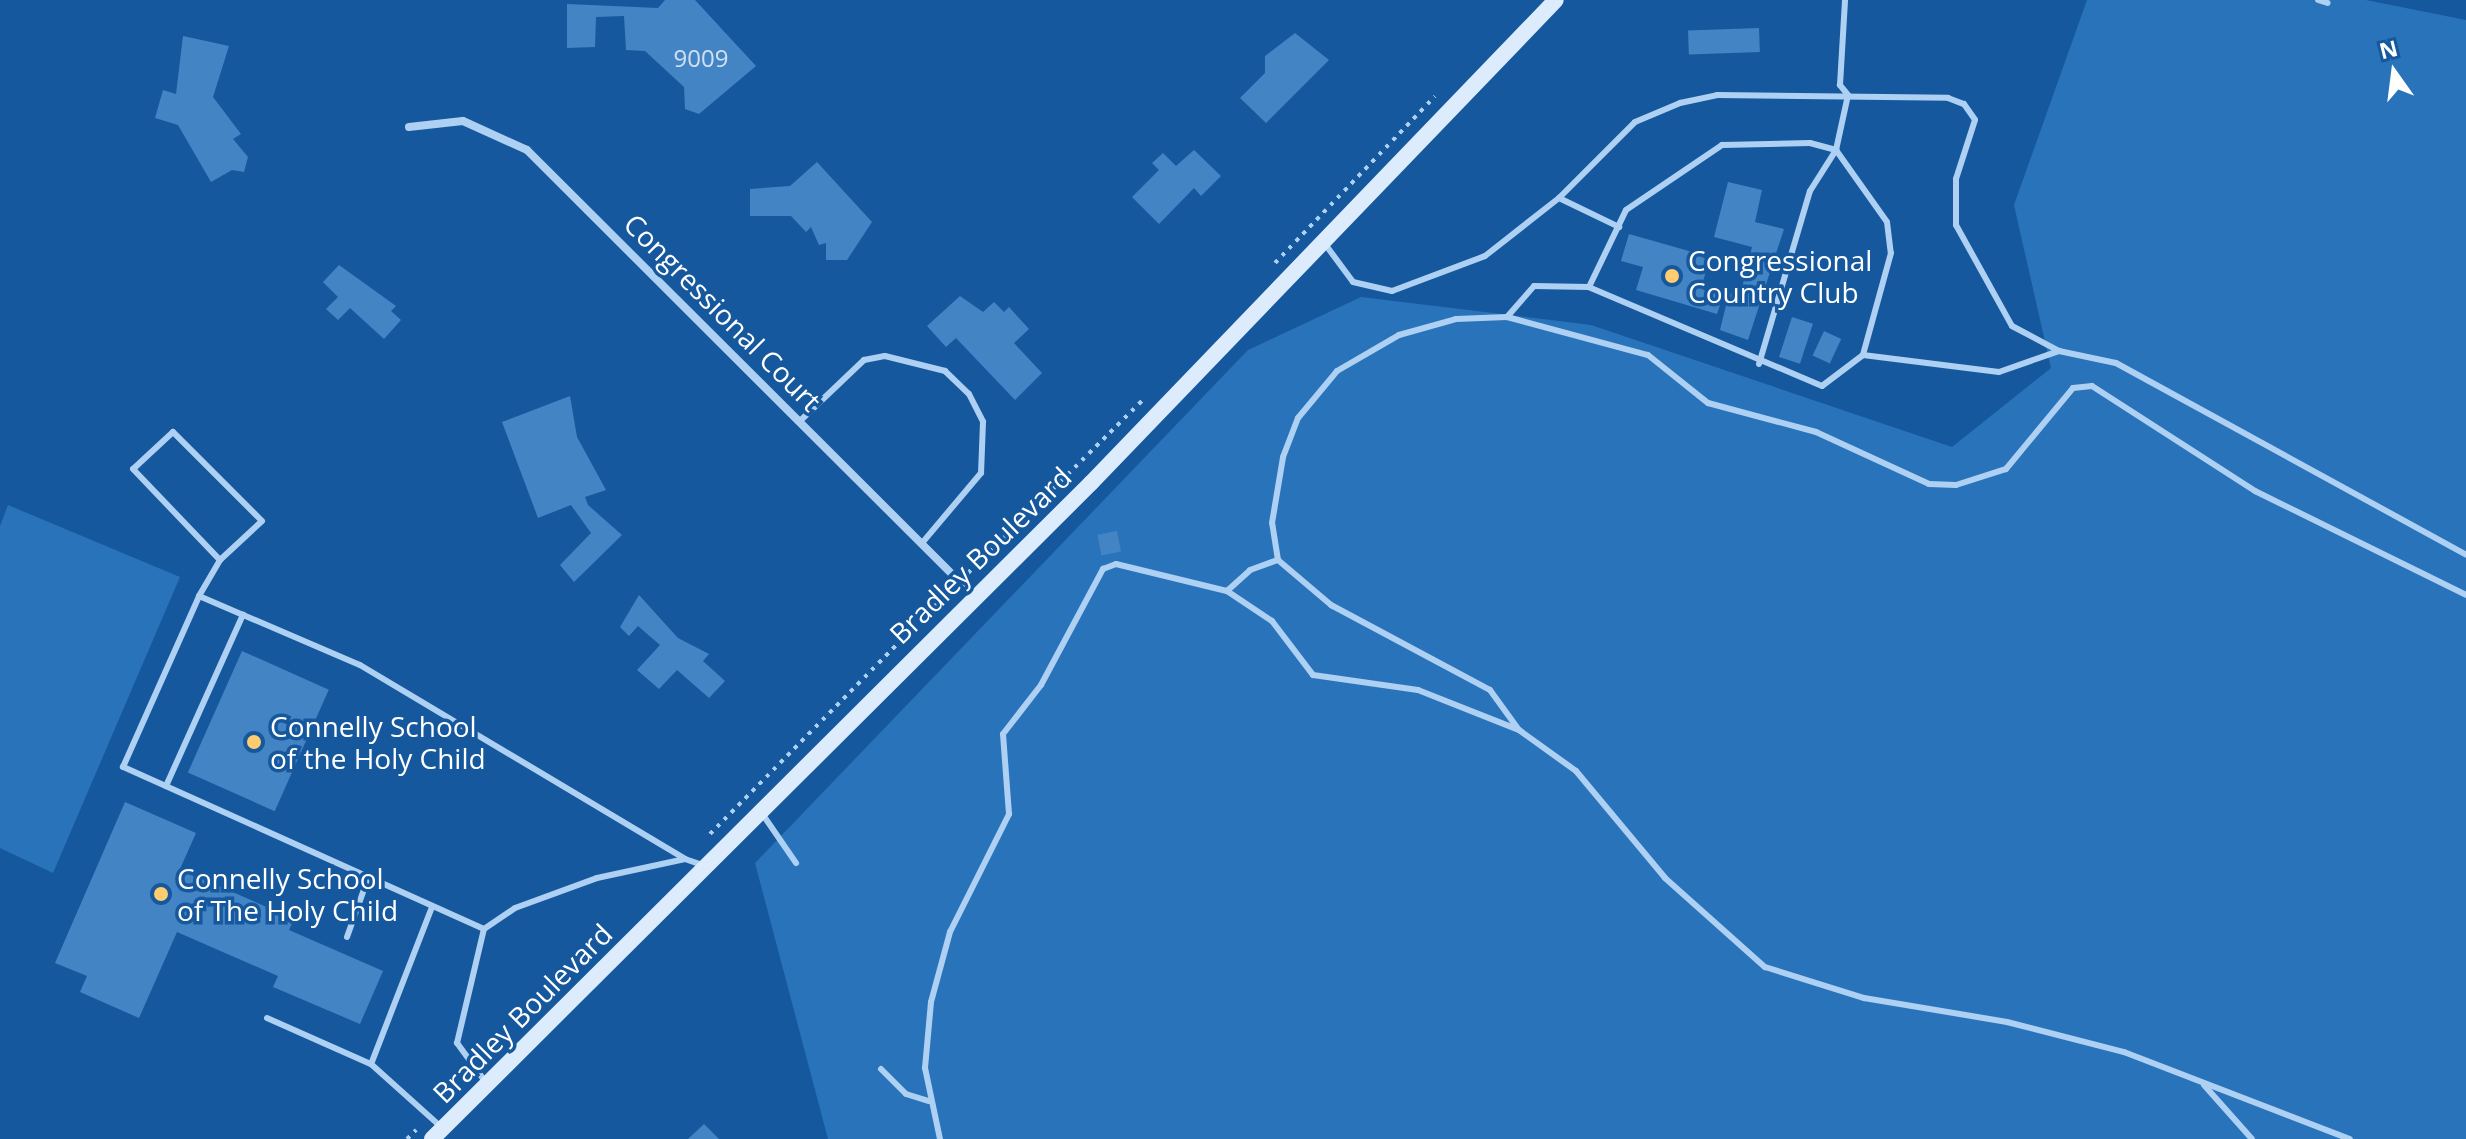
<!DOCTYPE html>
<html>
<head>
<meta charset="utf-8">
<style>
	body { margin:0 }
	#map { position:relative; width:2466px; height:1139px; overflow:hidden; background:#16589d; font-family:"Open Sans",sans-serif }
	div>[style] { position:absolute }
	[style*='--x'] { left:calc(var(--x)*1px); top:calc(var(--y)*1px); width:calc(var(--w)*1px); rotate:calc(var(--a)*1deg) }
	.green>* { inset:0; background:#2973bb }
	.building>* { inset:0; background:#4384c5; transform-origin:0 0 }
	.path>* { height:4px; margin-top:-2px; transform-origin:0; background:repeating-linear-gradient(90deg,#add0f3 0 4px,transparent 0 10px) }
	.service>* { height:6px; margin:-3px; padding:0 3px; transform-origin:3px; border-radius:3px; background:#add0f3 }
	.minor>* { height:8px; margin:-4px; padding:0 4px; transform-origin:4px; border-radius:4px; background:#add0f3 }
	.secondary>* { height:16px; margin:-8px; padding:0 8px; transform-origin:8px; border-radius:8px; background:#dcecfd }
	.dots>* { width:22px; height:22px; translate:-50% -50%; box-sizing:border-box; border:4px solid #16589d; border-radius:50% }
	span { translate:-50% -50%; white-space:nowrap; text-align:center; line-height:1.15; -webkit-text-stroke:7px #16589d; paint-order:stroke }
	.number-label { font-size:24px; color:#d0e0f0 }
	.number-label span { -webkit-text-stroke-width:0 }
	.poi-label { font-size:28px; color:#fff }
	.left { translate:0 -50%; text-align:left }
	.street-label { font-size:28px; color:#fff }
	.north { position:absolute; left:2354px; top:32px; width:80px; height:80px; -webkit-text-stroke:6px #16589d; paint-order:stroke; rotate:346deg; font-size:22px; font-weight:700; line-height:32px; text-align:center; color:#fff }
	.north::after { content:''; display:block; margin:auto; width:28px; height:36px; background:#fff; clip-path:polygon(50% 0,100% 100%,50% 72%,0 100%) }
</style>
</head>
<body>
<div id="map">
	<div class="green">
		<div style="clip-path:polygon(2087px 0,2366px 0,2466px 20px,2466px 1139px,828px 1139px,755px 863px,1248px 350px,1361px 297px,1591px 325px,1952px 447px,2051px 368px,2014px 205px)"></div>
		<div style="clip-path:polygon(8px 505px,180px 577px,53px 873px,0 848px,0 526px)"></div>
	</div>
	<div class="building">
		<div style="clip-path:polygon(665px 0,695px 0,756px 66px,699px 114px,685px 109px,684px 87px,645px 51px,626px 50px,624px 16px,596px 17px,595px 47px,567px 48px,567px 4px,658px 8px)"></div>
		<div style="left:1759px;top:28px;width:24px;height:71px;rotate:88deg"></div>
		<div style="clip-path:polygon(1295px 33px,1329px 60px,1266px 123px,1240px 98px,1265px 73px,1265px 56px)"></div>
		<div style="clip-path:polygon(183px 36px,229px 46px,213px 97px,241px 134px,233px 139px,248px 157px,244px 172px,232px 170px,211px 182px,178px 125px,155px 118px,163px 90px,176px 94px)"></div>
		<div style="clip-path:polygon(1194px 150px,1221px 176px,1201px 196px,1194px 188px,1159px 224px,1132px 197px,1159px 170px,1152px 163px,1163px 153px,1176px 166px)"></div>
		<div style="clip-path:polygon(817px 162px,872px 222px,847px 260px,826px 260px,826px 243px,819px 245px,811px 227px,806px 232px,791px 216px,750px 216px,750px 189px,790px 186px)"></div>
		<div style="clip-path:polygon(1728px 182px,1762px 190px,1755px 222px,1784px 229px,1748px 340px,1720px 330px,1729px 293px,1740px 296px,1752px 247px,1714px 237px)"></div>
		<div style="clip-path:polygon(1629px 234px,1710px 257px,1702px 285px,1724px 292px,1717px 314px,1636px 290px,1643px 267px,1621px 261px)"></div>
		<div style="clip-path:polygon(339px 265px,396px 306px,391px 311px,401px 320px,384px 339px,350px 308px,338px 320px,326px 309px,338px 297px,323px 282px)"></div>
		<div style="clip-path:polygon(960px 296px,983px 312px,994px 302px,1004px 312px,1009px 307px,1029px 329px,1014px 343px,1042px 373px,1015px 400px,956px 338px,946px 347px,927px 326px)"></div>
		<div style="left:1792px;top:317px;width:22px;height:42px;rotate:18deg"></div>
		<div style="left:1824px;top:331px;width:19px;height:27px;rotate:25deg"></div>
		<div style="clip-path:polygon(570px 396px,577px 437px,606px 490px,585px 497px,588px 505px,622px 535px,574px 582px,560px 565px,591px 533px,571px 505px,538px 518px,502px 422px)"></div>
		<div style="left:1117px;top:531px;width:21px;height:20px;rotate:79deg"></div>
		<div style="clip-path:polygon(639px 595px,678px 638px,709px 654px,703px 661px,725px 681px,709px 698px,677px 670px,659px 689px,637px 670px,660px 645px,638px 626px,629px 636px,620px 627px)"></div>
		<div style="left:242px;top:651px;width:95px;height:133px;rotate:24deg"></div>
		<div style="clip-path:polygon(125px 802px,196px 833px,180px 869px,294px 919px,289px 930px,383px 971px,360px 1024px,273px 987px,278px 976px,177px 932px,139px 1018px,80px 992px,87px 976px,55px 963px)"></div>
		<div style="clip-path:polygon(704px 1124px,719px 1139px,688px 1139px)"></div>
	</div>
	<div class="path">
		<div style="--x:1275;--y:263;--w:231;--a:-46.2"></div>
		<div style="--x:968;--y:573;--w:247;--a:-44.7"></div>
		<div style="--x:710;--y:834;--w:343;--a:-45.4"></div>
		<div style="--x:407;--y:1139;--w:13;--a:-45"></div>
	</div>
	<div class="service">
		<div style="--x:2318;--y:0;--w:10;--a:17"></div>
		<div style="--x:1810;--y:143;--w:27;--a:15"></div>
		<div style="--x:1836;--y:150;--w:88;--a:54.7"></div>
		<div style="--x:1887;--y:222;--w:31;--a:83"></div>
		<div style="--x:1891;--y:253;--w:106;--a:105.4"></div>
		<div style="--x:1863;--y:355;--w:51;--a:142.9"></div>
		<div style="--x:1822;--y:386;--w:253;--a:-157"></div>
		<div style="--x:1589;--y:287;--w:85;--a:-64.3"></div>
		<div style="--x:1626;--y:210;--w:116;--a:-34.1"></div>
		<div style="--x:1722;--y:145;--w:88;--a:-1.3"></div>
		<div style="--x:1559;--y:198;--w:67;--a:25.8"></div>
		<div style="--x:1325;--y:244;--w:47;--a:53.6"></div>
		<div style="--x:1353;--y:282;--w:40;--a:13"></div>
		<div style="--x:1392;--y:291;--w:99;--a:-20.6"></div>
		<div style="--x:1485;--y:256;--w:94;--a:-38.1"></div>
		<div style="--x:1559;--y:198;--w:107;--a:-45"></div>
		<div style="--x:1635;--y:122;--w:49;--a:-22.9"></div>
		<div style="--x:1680;--y:103;--w:38;--a:-12"></div>
		<div style="--x:1717;--y:95;--w:231;--a:0.7"></div>
		<div style="--x:1948;--y:98;--w:17;--a:21"></div>
		<div style="--x:1964;--y:104;--w:19;--a:55"></div>
		<div style="--x:1975;--y:120;--w:62;--a:107.9"></div>
		<div style="--x:1956;--y:179;--w:46;--a:90"></div>
		<div style="--x:1956;--y:225;--w:115;--a:61"></div>
		<div style="--x:2012;--y:326;--w:53;--a:28"></div>
		<div style="--x:2059;--y:351;--w:58;--a:11.9"></div>
		<div style="--x:2116;--y:363;--w:399;--a:28.7"></div>
		<div style="--x:1507;--y:317;--w:146;--a:15.1"></div>
		<div style="--x:1648;--y:355;--w:77;--a:38.7"></div>
		<div style="--x:1708;--y:403;--w:112;--a:15"></div>
		<div style="--x:1816;--y:432;--w:124;--a:24.7"></div>
		<div style="--x:1929;--y:484;--w:27;--a:2"></div>
		<div style="--x:1956;--y:485;--w:52;--a:-17.7"></div>
		<div style="--x:2006;--y:469;--w:105;--a:-50.4"></div>
		<div style="--x:2073;--y:388;--w:19;--a:-6"></div>
		<div style="--x:2092;--y:386;--w:194;--a:32.8"></div>
		<div style="--x:2255;--y:491;--w:235;--a:26.2"></div>
		<div style="--x:1863;--y:355;--w:137;--a:7.1"></div>
		<div style="--x:1999;--y:372;--w:64;--a:-19.3"></div>
		<div style="--x:1759;--y:364;--w:180;--a:-73.6"></div>
		<div style="--x:1810;--y:191;--w:49;--a:-57.6"></div>
		<div style="--x:1836;--y:150;--w:56;--a:-77.7"></div>
		<div style="--x:1848;--y:95;--w:13;--a:-129"></div>
		<div style="--x:1840;--y:85;--w:85;--a:-86.6"></div>
		<div style="--x:801;--y:420;--w:87;--a:-43.6"></div>
		<div style="--x:864;--y:360;--w:21;--a:-11"></div>
		<div style="--x:885;--y:356;--w:62;--a:14"></div>
		<div style="--x:945;--y:371;--w:33;--a:44"></div>
		<div style="--x:969;--y:394;--w:31;--a:63"></div>
		<div style="--x:983;--y:422;--w:51;--a:92.2"></div>
		<div style="--x:981;--y:473;--w:92;--a:130.1"></div>
		<div style="--x:1278;--y:560;--w:70;--a:40.3"></div>
		<div style="--x:1331;--y:605;--w:180;--a:28.1"></div>
		<div style="--x:1490;--y:690;--w:49;--a:54.1"></div>
		<div style="--x:1227;--y:591;--w:54;--a:33.7"></div>
		<div style="--x:1272;--y:621;--w:68;--a:52.8"></div>
		<div style="--x:1313;--y:675;--w:106;--a:8.1"></div>
		<div style="--x:1418;--y:690;--w:109;--a:21.6"></div>
		<div style="--x:1519;--y:730;--w:70;--a:35.7"></div>
		<div style="--x:1576;--y:771;--w:139;--a:50.2"></div>
		<div style="--x:1665;--y:878;--w:134;--a:41.7"></div>
		<div style="--x:1765;--y:967;--w:104;--a:17.4"></div>
		<div style="--x:1864;--y:998;--w:145;--a:9.5"></div>
		<div style="--x:2007;--y:1022;--w:121;--a:14.4"></div>
		<div style="--x:2124;--y:1052;--w:242;--a:21.1"></div>
		<div style="--x:199;--y:596;--w:42;--a:-59.7"></div>
		<div style="--x:220;--y:560;--w:57;--a:-42.9"></div>
		<div style="--x:262;--y:521;--w:126;--a:-135"></div>
		<div style="--x:173;--y:432;--w:54;--a:137.2"></div>
		<div style="--x:133;--y:469;--w:126;--a:46.3"></div>
		<div style="--x:166;--y:786;--w:188;--a:-65.8"></div>
		<div style="--x:761;--y:812;--w:62;--a:55.5"></div>
		<div style="--x:432;--y:907;--w:168;--a:111.2"></div>
		<div style="--x:371;--y:1064;--w:93;--a:41.9"></div>
		<div style="--x:484;--y:929;--w:396;--a:-155.8"></div>
		<div style="--x:123;--y:767;--w:187;--a:-66"></div>
		<div style="--x:199;--y:596;--w:175;--a:23.2"></div>
		<div style="--x:360;--y:665;--w:378;--a:30.8"></div>
		<div style="--x:347;--y:937;--w:63;--a:-70.4"></div>
		<div style="--x:267;--y:1018;--w:114;--a:23.9"></div>
		<div style="--x:881;--y:1069;--w:35;--a:45"></div>
		<div style="--x:906;--y:1094;--w:24;--a:17"></div>
		<div style="--x:487;--y:1084;--w:51;--a:-126.2"></div>
		<div style="--x:457;--y:1043;--w:117;--a:-76.7"></div>
		<div style="--x:484;--y:929;--w:37;--a:-34"></div>
		<div style="--x:515;--y:908;--w:87;--a:-20.1"></div>
		<div style="--x:597;--y:878;--w:90;--a:-12.2"></div>
		<div style="--x:685;--y:859;--w:18;--a:19"></div>
		<div style="--x:2204;--y:1085;--w:72;--a:48.4"></div>
		<div style="--x:940;--y:1139;--w:73;--a:-101.9"></div>
		<div style="--x:925;--y:1068;--w:66;--a:-84.8"></div>
		<div style="--x:931;--y:1002;--w:73;--a:-74.8"></div>
		<div style="--x:950;--y:932;--w:132;--a:-63.4"></div>
		<div style="--x:1009;--y:814;--w:80;--a:-94.3"></div>
		<div style="--x:1003;--y:734;--w:62;--a:-52.2"></div>
		<div style="--x:1041;--y:685;--w:132;--a:-61.9"></div>
		<div style="--x:1103;--y:569;--w:14;--a:-21"></div>
		<div style="--x:1116;--y:564;--w:114;--a:13.7"></div>
		<div style="--x:1227;--y:591;--w:31;--a:-42"></div>
		<div style="--x:1250;--y:570;--w:30;--a:-20"></div>
		<div style="--x:1278;--y:560;--w:37;--a:-99"></div>
		<div style="--x:1272;--y:523;--w:67;--a:-80.5"></div>
		<div style="--x:1283;--y:457;--w:42;--a:-69"></div>
		<div style="--x:1298;--y:418;--w:61;--a:-50.3"></div>
		<div style="--x:1337;--y:371;--w:72;--a:-30.1"></div>
		<div style="--x:1399;--y:335;--w:59;--a:-15.7"></div>
		<div style="--x:1456;--y:319;--w:51;--a:-2.2"></div>
		<div style="--x:1507;--y:317;--w:41;--a:-48.9"></div>
		<div style="--x:1534;--y:286;--w:55;--a:1"></div>
	</div>
	<div class="minor">
		<div style="--x:409;--y:127;--w:54;--a:-6.3"></div>
		<div style="--x:463;--y:121;--w:70;--a:24.4"></div>
		<div style="--x:527;--y:150;--w:631;--a:44.94"></div>
	</div>
	<div class="secondary">
		<div style="--x:432;--y:1139;--w:930;--a:-44.87"></div>
		<div style="--x:1091;--y:483;--w:670;--a:-46.09"></div>
	</div>
	<div class="dots">
		<div style="left:1672px;top:276px;background:#ffcd6f"></div>
		<div style="left:254px;top:742px;background:#ffcd6f"></div>
		<div style="left:161px;top:894px;background:#ffcd6f"></div>
	</div>
	<div class="number-label">
		<span style="left:701px;top:58px">9009</span>
	</div>
	<div class="poi-label">
		<span class="left" style="left:1688px;top:276px">Congressional<br>Country Club</span>
		<span class="left" style="left:270px;top:742px">Connelly School<br>of the Holy Child</span>
		<span class="left" style="left:177px;top:894px">Connelly School<br>of The Holy Child</span>
	</div>
	<div class="street-label">
		<span style="left:723px;top:312px;rotate:45deg">Congressional Court</span>
		<span style="left:980px;top:555px;rotate:-44deg">Bradley Boulevard</span>
		<span style="left:522px;top:1013px;rotate:-45deg">Bradley Boulevard</span>
	</div>
	<div class="north">N</div>
</div>
</body>
</html>
